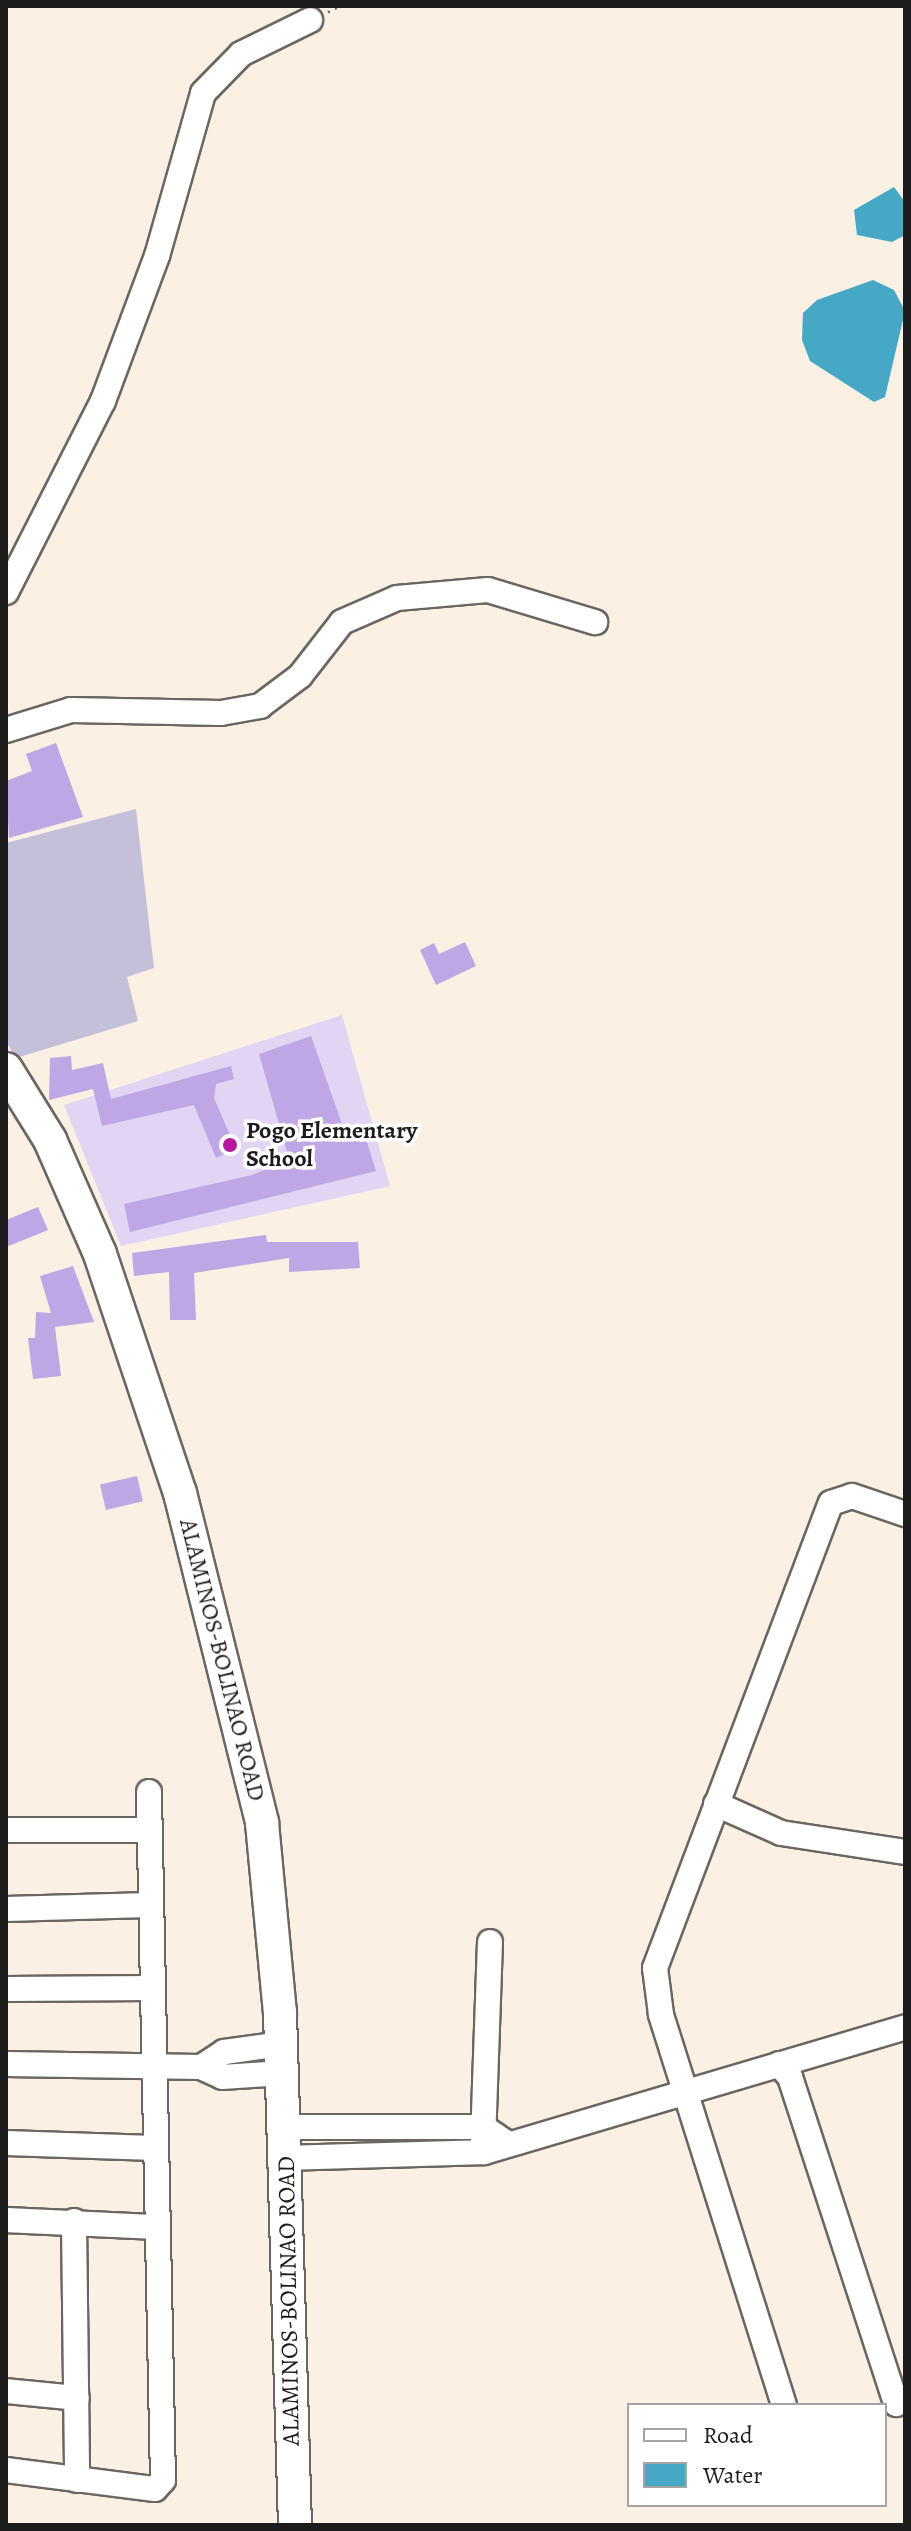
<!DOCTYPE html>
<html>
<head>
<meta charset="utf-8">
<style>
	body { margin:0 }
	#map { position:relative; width:911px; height:2531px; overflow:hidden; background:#fbf0e4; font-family:Alegreya,serif }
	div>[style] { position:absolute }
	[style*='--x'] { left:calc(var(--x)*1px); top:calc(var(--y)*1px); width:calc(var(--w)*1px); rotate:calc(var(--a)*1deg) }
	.built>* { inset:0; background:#e2d4f3 }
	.industrial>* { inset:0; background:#c5c0da }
	.water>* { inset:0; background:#46a8c5 }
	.building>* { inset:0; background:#bfa6e4; transform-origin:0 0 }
	.path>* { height:3px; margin-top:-1.5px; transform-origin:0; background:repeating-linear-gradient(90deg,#6a6662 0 2px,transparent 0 8px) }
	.roads { filter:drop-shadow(2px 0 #6a6662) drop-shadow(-2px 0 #6a6662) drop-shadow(0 2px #6a6662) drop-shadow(0 -2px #6a6662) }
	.minor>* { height:24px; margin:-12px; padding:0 12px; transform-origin:12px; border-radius:12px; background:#fff }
	.major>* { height:32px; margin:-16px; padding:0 16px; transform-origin:16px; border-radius:16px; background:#fff }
	.dots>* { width:22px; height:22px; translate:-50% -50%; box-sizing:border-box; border:4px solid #fff; border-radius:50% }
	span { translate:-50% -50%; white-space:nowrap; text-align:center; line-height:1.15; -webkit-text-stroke:7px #fff; paint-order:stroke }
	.poi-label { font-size:24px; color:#1c1c1c; font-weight:700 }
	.left { translate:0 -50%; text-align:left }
	.street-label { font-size:24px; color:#1c1c1c }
	.frame { position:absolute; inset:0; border:8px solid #1c1c1c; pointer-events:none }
	.legend { position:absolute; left:627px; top:2403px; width:260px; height:104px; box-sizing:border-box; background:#fff; border:2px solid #a4a4a4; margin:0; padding:10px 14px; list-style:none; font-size:24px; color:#1c1c1c }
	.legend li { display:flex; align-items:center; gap:16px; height:40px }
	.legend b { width:40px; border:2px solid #a4a4a4 }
</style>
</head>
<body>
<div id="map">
	<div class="built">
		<div style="clip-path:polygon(342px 1015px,390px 1186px,121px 1246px,64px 1105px)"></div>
	</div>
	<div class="industrial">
		<div style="clip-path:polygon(136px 809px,154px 968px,127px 977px,138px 1021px,16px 1058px,6px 1041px,6px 843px)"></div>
	</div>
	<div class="water">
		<div style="clip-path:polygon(894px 187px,905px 202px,905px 235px,892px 242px,857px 235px,854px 210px)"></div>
		<div style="clip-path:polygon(873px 280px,894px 290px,905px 311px,885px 397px,874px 402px,810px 361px,802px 340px,803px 313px,817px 300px)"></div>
	</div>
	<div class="building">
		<div style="clip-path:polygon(56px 743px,83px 817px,9px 838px,6px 781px,32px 771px,26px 754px)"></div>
		<div style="clip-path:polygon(465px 942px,476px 966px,436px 985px,420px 950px,434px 943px,439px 954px)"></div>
		<div style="clip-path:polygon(311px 1036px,348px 1141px,365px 1136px,376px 1171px,130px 1232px,124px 1204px,252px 1175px,289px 1159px,259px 1054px)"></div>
		<div style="clip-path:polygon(71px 1056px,72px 1070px,103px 1063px,111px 1099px,231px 1066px,234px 1079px,216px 1084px,214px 1098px,236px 1149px,216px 1158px,194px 1105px,102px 1126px,93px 1089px,49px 1100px,50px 1058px)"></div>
		<div style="clip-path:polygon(38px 1207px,48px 1230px,6px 1247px,6px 1220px)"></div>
		<div style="clip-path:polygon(266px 1235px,267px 1242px,358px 1242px,360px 1268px,289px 1272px,289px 1258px,194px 1273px,196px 1320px,170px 1320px,169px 1272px,134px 1276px,132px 1253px)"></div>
		<div style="clip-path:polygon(73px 1266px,94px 1322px,55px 1327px,61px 1376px,33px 1379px,28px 1338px,35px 1338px,36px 1312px,51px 1313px,40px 1276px)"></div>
		<div style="left:137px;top:1476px;width:26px;height:38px;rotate:77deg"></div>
	</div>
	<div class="path">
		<div style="--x:328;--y:12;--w:13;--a:-29"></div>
	</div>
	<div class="roads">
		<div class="minor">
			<div style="--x:6;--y:592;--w:214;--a:-63.1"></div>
			<div style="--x:103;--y:401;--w:155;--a:-69.6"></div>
			<div style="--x:157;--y:256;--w:169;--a:-74.2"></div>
			<div style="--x:203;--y:93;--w:54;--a:-45.7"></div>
			<div style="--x:241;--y:54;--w:77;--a:-26.2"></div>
			<div style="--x:6;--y:730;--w:68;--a:-17.1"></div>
			<div style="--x:71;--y:710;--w:150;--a:1.1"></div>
			<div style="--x:221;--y:713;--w:40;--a:-10"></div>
			<div style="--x:260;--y:706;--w:50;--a:-36.9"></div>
			<div style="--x:300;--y:676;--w:68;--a:-52.1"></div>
			<div style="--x:342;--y:622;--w:60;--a:-23.6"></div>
			<div style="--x:397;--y:598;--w:91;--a:-5"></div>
			<div style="--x:488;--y:590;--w:112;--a:16.7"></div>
			<div style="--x:716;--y:1804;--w:71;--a:24"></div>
			<div style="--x:781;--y:1833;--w:125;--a:8.7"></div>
			<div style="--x:6;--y:1830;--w:143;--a:0"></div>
			<div style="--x:6;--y:1909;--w:143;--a:-1.6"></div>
			<div style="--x:6;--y:1989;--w:145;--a:-0.4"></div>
			<div style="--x:6;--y:2064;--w:195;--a:0.9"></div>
			<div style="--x:201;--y:2067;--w:23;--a:25"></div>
			<div style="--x:222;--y:2077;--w:61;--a:-3.8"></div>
			<div style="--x:779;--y:2064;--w:17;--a:50"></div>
			<div style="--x:790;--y:2077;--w:344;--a:72"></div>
			<div style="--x:201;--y:2067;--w:27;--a:-33"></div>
			<div style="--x:224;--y:2052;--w:59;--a:-7.9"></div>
			<div style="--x:285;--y:2127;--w:198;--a:0"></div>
			<div style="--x:483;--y:2127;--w:29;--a:34"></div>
			<div style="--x:483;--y:2142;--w:200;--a:-88"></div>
			<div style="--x:6;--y:2143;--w:148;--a:1.9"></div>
			<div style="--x:287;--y:2158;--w:197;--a:-1.7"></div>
			<div style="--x:484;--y:2152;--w:439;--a:-16.5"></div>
			<div style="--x:6;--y:2220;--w:150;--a:2.7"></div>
			<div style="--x:74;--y:2221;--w:259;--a:89.3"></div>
			<div style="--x:6;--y:2391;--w:71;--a:5.6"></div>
			<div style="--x:784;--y:2405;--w:410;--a:-107.5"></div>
			<div style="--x:661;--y:2014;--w:46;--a:-97.4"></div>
			<div style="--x:655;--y:1968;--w:497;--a:-69.3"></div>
			<div style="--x:831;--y:1503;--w:22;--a:-18"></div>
			<div style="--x:852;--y:1496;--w:56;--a:18.8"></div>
			<div style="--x:6;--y:2470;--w:150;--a:7.3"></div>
			<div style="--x:155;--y:2489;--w:12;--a:-48"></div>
			<div style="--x:163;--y:2480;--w:688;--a:-91.17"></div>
		</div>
		<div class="major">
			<div style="--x:6;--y:1069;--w:84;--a:58.2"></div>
			<div style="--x:50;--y:1140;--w:124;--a:66.3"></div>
			<div style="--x:100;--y:1254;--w:252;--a:71.5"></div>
			<div style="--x:180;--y:1493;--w:340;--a:76"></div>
			<div style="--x:262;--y:1823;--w:190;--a:84.6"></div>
			<div style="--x:280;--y:2012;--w:513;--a:88.33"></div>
		</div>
	</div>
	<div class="dots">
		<div style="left:230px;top:1145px;background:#b5179e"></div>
	</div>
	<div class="poi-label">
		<span class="left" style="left:246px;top:1145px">Pogo Elementary<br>School</span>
	</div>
	<div class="street-label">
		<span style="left:222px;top:1660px;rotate:76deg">ALAMINOS-BOLINAO ROAD</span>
		<span style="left:289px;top:2301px;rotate:-91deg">ALAMINOS-BOLINAO ROAD</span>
	</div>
	<div class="frame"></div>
	<ul class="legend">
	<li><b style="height:10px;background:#fff"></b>Road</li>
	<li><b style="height:22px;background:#46a8c5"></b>Water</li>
	</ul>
</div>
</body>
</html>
